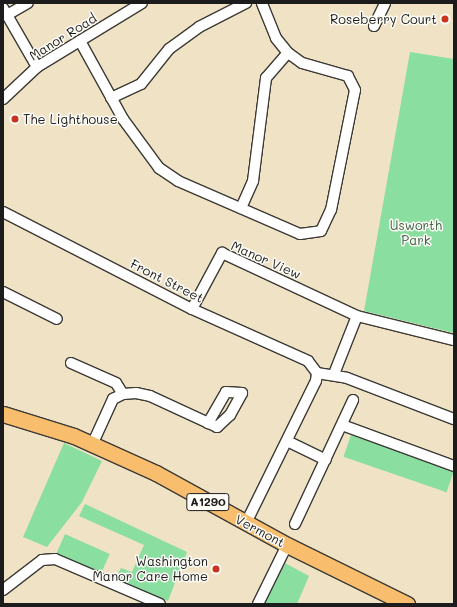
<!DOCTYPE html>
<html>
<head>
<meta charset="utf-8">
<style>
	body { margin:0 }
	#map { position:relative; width:457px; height:607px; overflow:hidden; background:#f0e3c5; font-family:Mali,sans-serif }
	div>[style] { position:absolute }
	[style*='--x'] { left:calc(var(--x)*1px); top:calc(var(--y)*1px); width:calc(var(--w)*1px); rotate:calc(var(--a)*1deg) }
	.green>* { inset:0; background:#8adea0; transform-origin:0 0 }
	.roads { filter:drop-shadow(1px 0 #3c3a35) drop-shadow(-1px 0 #3c3a35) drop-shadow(0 1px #3c3a35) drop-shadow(0 -1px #3c3a35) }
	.minor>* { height:10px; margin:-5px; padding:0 5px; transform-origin:5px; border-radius:5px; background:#fff }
	.primary>* { height:15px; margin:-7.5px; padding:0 7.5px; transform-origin:7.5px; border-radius:7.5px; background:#f9be6d }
	.dots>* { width:11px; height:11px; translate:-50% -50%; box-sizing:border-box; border:2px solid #fdfcf7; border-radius:50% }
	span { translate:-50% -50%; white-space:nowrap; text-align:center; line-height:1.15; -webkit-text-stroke:3px #fdfcf7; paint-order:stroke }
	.shield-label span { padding:1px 3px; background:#fdfcf7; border:1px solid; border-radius:3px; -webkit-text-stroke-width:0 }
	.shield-label { font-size:12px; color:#1c1c1c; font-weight:700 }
	.poi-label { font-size:13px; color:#1c1c1c }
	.right { translate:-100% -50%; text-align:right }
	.left { translate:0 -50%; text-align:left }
	.street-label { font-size:13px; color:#1c1c1c }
	.park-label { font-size:13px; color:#42604a }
	.frame { position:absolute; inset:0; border:4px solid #1c1c1c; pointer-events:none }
</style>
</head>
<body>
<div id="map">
	<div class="green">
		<div style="clip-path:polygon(410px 52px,454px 59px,454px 333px,364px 311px)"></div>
		<div style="left:351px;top:435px;width:109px;height:23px;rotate:19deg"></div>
		<div style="clip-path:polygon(64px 443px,102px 461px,82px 502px,47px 547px,23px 537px)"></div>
		<div style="clip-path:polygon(85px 504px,187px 552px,168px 601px,115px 579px,121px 568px,132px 572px,144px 545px,79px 516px)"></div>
		<div style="left:65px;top:534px;width:49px;height:21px;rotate:24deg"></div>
		<div style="clip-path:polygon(283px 562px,309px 576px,297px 604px,262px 604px)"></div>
	</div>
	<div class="roads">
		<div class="minor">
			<div style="--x:3;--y:8;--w:68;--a:60"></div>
			<div style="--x:7;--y:15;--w:24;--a:-30"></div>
			<div style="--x:374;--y:26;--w:25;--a:-64"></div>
			<div style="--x:80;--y:41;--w:89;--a:61.1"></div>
			<div style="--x:123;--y:119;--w:61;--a:53.7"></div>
			<div style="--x:159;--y:168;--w:23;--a:34"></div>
			<div style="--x:178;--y:181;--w:133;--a:23.5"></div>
			<div style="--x:300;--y:234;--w:21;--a:-8"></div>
			<div style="--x:321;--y:231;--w:23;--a:-65"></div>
			<div style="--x:331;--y:210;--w:122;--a:-78.7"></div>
			<div style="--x:355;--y:90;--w:16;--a:-117"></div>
			<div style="--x:348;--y:76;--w:48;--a:-164.2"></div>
			<div style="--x:302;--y:63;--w:17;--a:-144"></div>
			<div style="--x:288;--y:53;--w:19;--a:-129"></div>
			<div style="--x:276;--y:38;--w:38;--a:-112"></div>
			<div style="--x:111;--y:98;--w:33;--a:-25"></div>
			<div style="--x:141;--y:84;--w:45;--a:-51.3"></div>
			<div style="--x:169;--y:49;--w:37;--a:-36"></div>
			<div style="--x:199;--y:27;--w:53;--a:-27.1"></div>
			<div style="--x:3;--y:99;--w:47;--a:-43.3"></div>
			<div style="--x:37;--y:67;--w:123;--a:-31.4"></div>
			<div style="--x:241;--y:208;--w:30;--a:-66"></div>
			<div style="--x:253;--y:181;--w:104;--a:-82.8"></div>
			<div style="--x:266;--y:78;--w:33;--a:-49"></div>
			<div style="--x:3;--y:212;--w:212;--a:27.2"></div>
			<div style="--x:192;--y:309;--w:127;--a:24.1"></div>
			<div style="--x:308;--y:361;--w:15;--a:53"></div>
			<div style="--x:3;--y:292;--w:60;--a:26.6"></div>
			<div style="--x:192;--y:309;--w:64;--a:-61.8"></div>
			<div style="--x:222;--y:253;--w:149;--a:25"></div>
			<div style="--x:357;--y:316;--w:100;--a:13.9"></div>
			<div style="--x:71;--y:363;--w:49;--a:24"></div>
			<div style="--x:116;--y:383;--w:13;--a:58"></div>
			<div style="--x:317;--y:373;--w:30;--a:9"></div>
			<div style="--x:347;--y:378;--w:115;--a:21"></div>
			<div style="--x:334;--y:374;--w:62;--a:-68.4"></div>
			<div style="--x:342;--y:425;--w:119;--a:20.1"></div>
			<div style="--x:287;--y:441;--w:43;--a:26"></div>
			<div style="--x:92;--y:445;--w:51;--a:-65.5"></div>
			<div style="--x:113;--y:399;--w:11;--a:-27"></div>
			<div style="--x:123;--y:394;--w:13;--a:-4"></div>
			<div style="--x:136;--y:393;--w:14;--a:12"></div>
			<div style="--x:150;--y:396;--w:74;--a:24.8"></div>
			<div style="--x:217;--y:427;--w:18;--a:-43"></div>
			<div style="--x:230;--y:415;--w:25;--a:-61"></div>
			<div style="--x:242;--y:393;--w:16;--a:-176"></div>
			<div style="--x:226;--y:392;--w:36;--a:120"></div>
			<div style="--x:246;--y:523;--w:158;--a:-63.8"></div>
			<div style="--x:316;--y:381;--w:8;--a:-83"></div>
			<div style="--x:295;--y:524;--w:137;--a:-64.9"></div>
			<div style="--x:3;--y:590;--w:49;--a:-37.6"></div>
			<div style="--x:42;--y:560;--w:13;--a:-4"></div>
			<div style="--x:55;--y:559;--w:114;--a:23.2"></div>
			<div style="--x:258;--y:604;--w:66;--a:-63.8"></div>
		</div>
		<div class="primary">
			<div style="--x:3;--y:414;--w:74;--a:17.2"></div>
			<div style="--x:74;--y:436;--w:90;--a:24.3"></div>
			<div style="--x:156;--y:473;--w:149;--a:28.8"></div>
			<div style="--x:287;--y:545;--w:134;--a:26.2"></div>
		</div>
	</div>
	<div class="dots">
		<div style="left:445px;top:19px;background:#c8321e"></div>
		<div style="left:15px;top:119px;background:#c8321e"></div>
		<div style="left:216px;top:569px;background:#c8321e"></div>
	</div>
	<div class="shield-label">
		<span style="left:208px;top:502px">A1290</span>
	</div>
	<div class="poi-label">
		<span class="right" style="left:437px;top:19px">Roseberry Court</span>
		<span class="left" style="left:23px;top:119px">The Lighthouse</span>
		<span class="right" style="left:208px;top:569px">Washington<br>Manor Care Home</span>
	</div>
	<div class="street-label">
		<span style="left:63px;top:37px;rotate:-32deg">Manor Road</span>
		<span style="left:266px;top:260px;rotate:24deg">Manor View</span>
		<span style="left:167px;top:281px;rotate:27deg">Front Street</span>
		<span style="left:260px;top:531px;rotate:28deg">Vermont</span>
	</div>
	<div class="park-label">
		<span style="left:416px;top:233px">Usworth<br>Park</span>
	</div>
	<div class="frame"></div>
</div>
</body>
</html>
